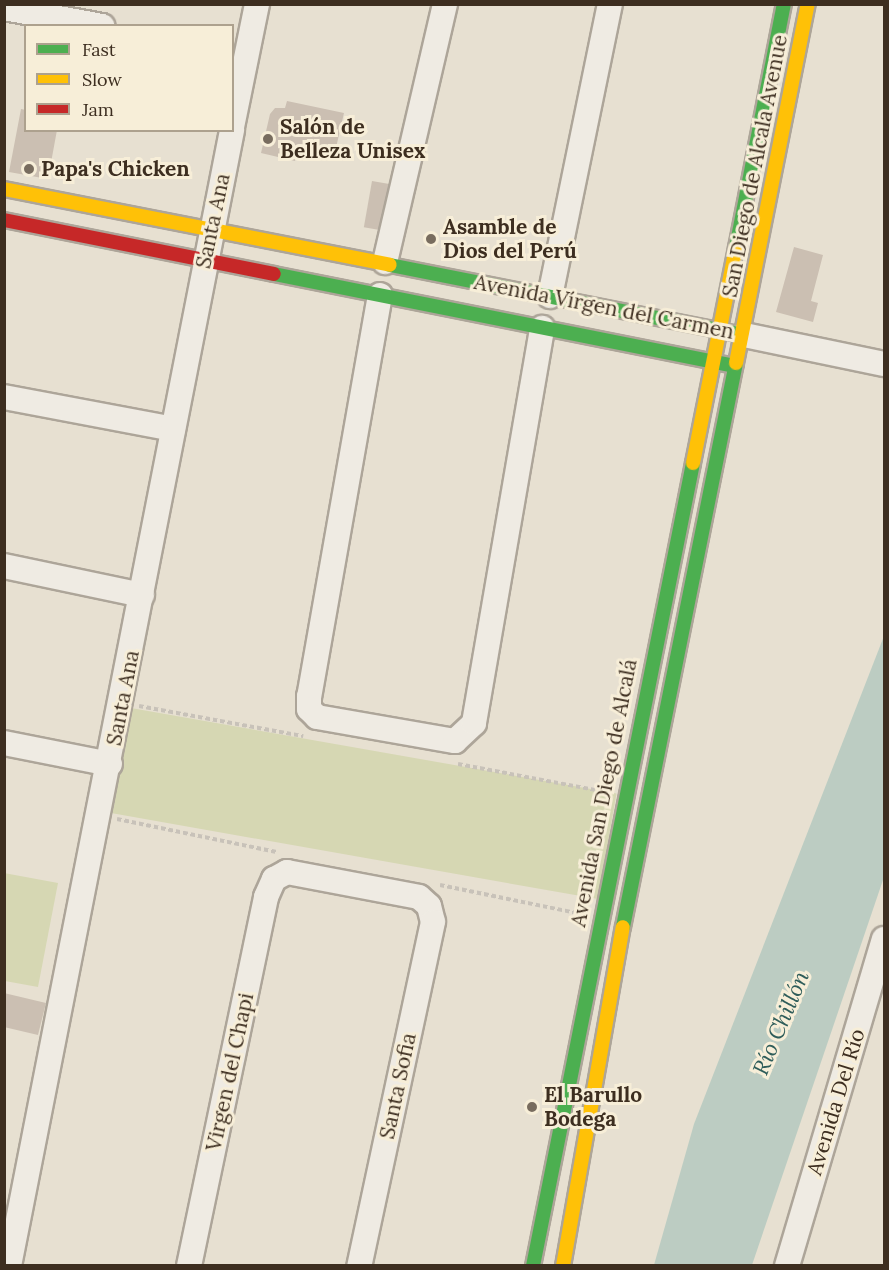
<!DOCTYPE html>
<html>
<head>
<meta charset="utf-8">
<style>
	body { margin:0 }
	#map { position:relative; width:889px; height:1270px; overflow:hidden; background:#e7e0d1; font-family:Lora,serif }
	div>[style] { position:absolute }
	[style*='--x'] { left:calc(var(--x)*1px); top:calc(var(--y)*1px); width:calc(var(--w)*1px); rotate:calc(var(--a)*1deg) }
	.green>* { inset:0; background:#d6d7b3; transform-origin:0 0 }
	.water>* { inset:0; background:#bcccc2 }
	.building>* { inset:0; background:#cbbfb2; transform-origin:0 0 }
	.path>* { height:4px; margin-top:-2px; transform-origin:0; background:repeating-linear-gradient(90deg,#c8c2b9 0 4.5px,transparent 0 7.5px) }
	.roads { filter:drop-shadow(2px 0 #ada599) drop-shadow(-2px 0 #ada599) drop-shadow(0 2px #ada599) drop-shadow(0 -2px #ada599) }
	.street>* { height:24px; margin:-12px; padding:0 12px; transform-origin:12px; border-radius:12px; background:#efebe3 }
	.fast>* { height:14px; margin:-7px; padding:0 7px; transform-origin:7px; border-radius:7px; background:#4caf50 }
	.slow>* { height:14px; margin:-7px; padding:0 7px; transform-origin:7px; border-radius:7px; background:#ffc107 }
	.jam>* { height:14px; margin:-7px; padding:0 7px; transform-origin:7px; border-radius:7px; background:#c62828 }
	.dots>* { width:16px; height:16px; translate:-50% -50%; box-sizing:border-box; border:3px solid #f7eed8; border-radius:50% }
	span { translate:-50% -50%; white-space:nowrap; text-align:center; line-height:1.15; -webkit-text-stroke:6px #f7eed8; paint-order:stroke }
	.poi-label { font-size:21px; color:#3d2e20; font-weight:700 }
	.left { translate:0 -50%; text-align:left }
	.street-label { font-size:21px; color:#3d2e20 }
	.water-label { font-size:22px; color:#2f5d5a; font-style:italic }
	.frame { position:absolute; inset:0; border:6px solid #3d2e20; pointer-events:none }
	.legend { position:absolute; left:24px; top:24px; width:210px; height:108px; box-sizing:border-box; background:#f7eed8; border:2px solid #ada18e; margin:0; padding:8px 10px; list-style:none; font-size:18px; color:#3d2e20 }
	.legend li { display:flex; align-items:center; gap:12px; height:30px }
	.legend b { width:30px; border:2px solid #ada18e }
</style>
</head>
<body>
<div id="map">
	<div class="green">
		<div style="left:131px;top:708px;width:493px;height:107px;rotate:10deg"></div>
		<div style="clip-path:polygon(4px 873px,58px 883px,38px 987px,5px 981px)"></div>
	</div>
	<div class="water">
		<div style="clip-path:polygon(884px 636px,884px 877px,752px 1265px,654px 1265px,694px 1124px)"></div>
	</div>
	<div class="building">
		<div style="clip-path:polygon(287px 101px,344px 113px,335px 152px,299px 144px,295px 161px,261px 153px,270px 114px,275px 108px,285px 108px)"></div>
		<div style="clip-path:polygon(21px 109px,26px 110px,26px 130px,57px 130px,48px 179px,9px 172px)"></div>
		<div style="left:372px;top:181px;width:22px;height:47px;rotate:10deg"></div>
		<div style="clip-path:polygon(794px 247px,823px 255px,811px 301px,818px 303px,813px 322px,776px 312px)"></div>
		<div style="clip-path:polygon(4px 993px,46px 1003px,38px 1035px,4px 1027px)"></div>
	</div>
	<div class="path">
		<div style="--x:139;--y:706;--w:167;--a:10.4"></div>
		<div style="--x:458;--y:764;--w:146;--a:10.7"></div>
		<div style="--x:117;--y:819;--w:163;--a:11.7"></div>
		<div style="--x:440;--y:885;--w:140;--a:11.6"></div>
	</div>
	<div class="roads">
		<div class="street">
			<div style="--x:4;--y:8;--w:100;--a:10.4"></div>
			<div style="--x:232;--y:127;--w:126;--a:-78.5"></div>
			<div style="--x:385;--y:262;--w:265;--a:-76.9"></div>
			<div style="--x:380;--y:295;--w:407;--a:100"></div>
			<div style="--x:309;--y:696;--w:13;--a:90"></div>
			<div style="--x:309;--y:709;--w:11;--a:45"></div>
			<div style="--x:317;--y:717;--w:140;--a:9.9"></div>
			<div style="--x:455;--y:741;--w:26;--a:-43"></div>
			<div style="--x:474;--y:723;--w:401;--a:-80.2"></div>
			<div style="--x:550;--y:296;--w:298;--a:-78.4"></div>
			<div style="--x:744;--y:335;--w:143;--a:11.7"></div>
			<div style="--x:4;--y:397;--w:172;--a:10.7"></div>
			<div style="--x:4;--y:566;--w:141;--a:11.9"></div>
			<div style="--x:4;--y:743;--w:108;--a:11.2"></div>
			<div style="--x:9;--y:1266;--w:1158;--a:-78.89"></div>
			<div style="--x:189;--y:1266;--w:377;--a:-78.2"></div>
			<div style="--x:266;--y:897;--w:20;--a:-66"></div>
			<div style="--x:274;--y:879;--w:15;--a:-28"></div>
			<div style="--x:287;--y:872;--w:134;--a:10.7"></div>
			<div style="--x:419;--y:897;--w:13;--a:42"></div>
			<div style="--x:429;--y:906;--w:16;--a:76"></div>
			<div style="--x:433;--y:922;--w:352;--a:102.1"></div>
			<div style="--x:787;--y:1266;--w:341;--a:-73.5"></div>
		</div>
		<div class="fast">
			<div style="--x:736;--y:248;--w:249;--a:-78.9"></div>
			<div style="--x:390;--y:265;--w:357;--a:11.2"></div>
			<div style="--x:274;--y:274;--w:468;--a:11.3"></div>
			<div style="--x:623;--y:927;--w:575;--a:-78.67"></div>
			<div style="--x:533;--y:1266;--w:819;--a:-78.73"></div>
		</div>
		<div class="slow">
			<div style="--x:4;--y:189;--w:393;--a:11.1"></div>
			<div style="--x:736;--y:363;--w:366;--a:-78.7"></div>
			<div style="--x:693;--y:463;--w:219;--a:-78.7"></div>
			<div style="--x:563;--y:1266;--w:344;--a:-80"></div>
		</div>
		<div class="jam">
			<div style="--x:4;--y:220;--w:275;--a:11.3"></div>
		</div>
	</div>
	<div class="dots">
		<div style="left:268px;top:139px;background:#786c5e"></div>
		<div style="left:29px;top:169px;background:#786c5e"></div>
		<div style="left:431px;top:239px;background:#786c5e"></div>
		<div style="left:532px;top:1107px;background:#786c5e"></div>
	</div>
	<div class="poi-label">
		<span class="left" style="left:280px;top:139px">Salón de<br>Belleza Unisex</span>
		<span class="left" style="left:41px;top:169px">Papa's Chicken</span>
		<span class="left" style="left:443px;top:239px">Asamble de<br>Dios del Perú</span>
		<span class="left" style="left:544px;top:1107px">El Barullo<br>Bodega</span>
	</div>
	<div class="street-label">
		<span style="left:755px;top:166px;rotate:-79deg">San Diego de Alcala Avenue</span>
		<span style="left:213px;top:221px;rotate:-78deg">Santa Ana</span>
		<span style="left:604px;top:307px;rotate:11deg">Avenida Vírgen del Carmen</span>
		<span style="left:123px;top:698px;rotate:-79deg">Santa Ana</span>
		<span style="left:604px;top:793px;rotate:-79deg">Avenida San Diego de Alcalá</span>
		<span style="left:230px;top:1072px;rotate:-78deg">Virgen del Chapi</span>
		<span style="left:398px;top:1086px;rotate:-78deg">Santa Sofia</span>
		<span style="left:836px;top:1102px;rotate:-73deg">Avenida Del Río</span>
	</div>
	<div class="water-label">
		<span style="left:781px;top:1023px;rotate:-67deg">Río Chillón</span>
	</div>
	<div class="frame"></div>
	<ul class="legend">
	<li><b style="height:8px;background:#4caf50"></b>Fast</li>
	<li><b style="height:8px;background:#ffc107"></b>Slow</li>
	<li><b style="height:8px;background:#c62828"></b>Jam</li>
	</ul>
</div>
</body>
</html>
